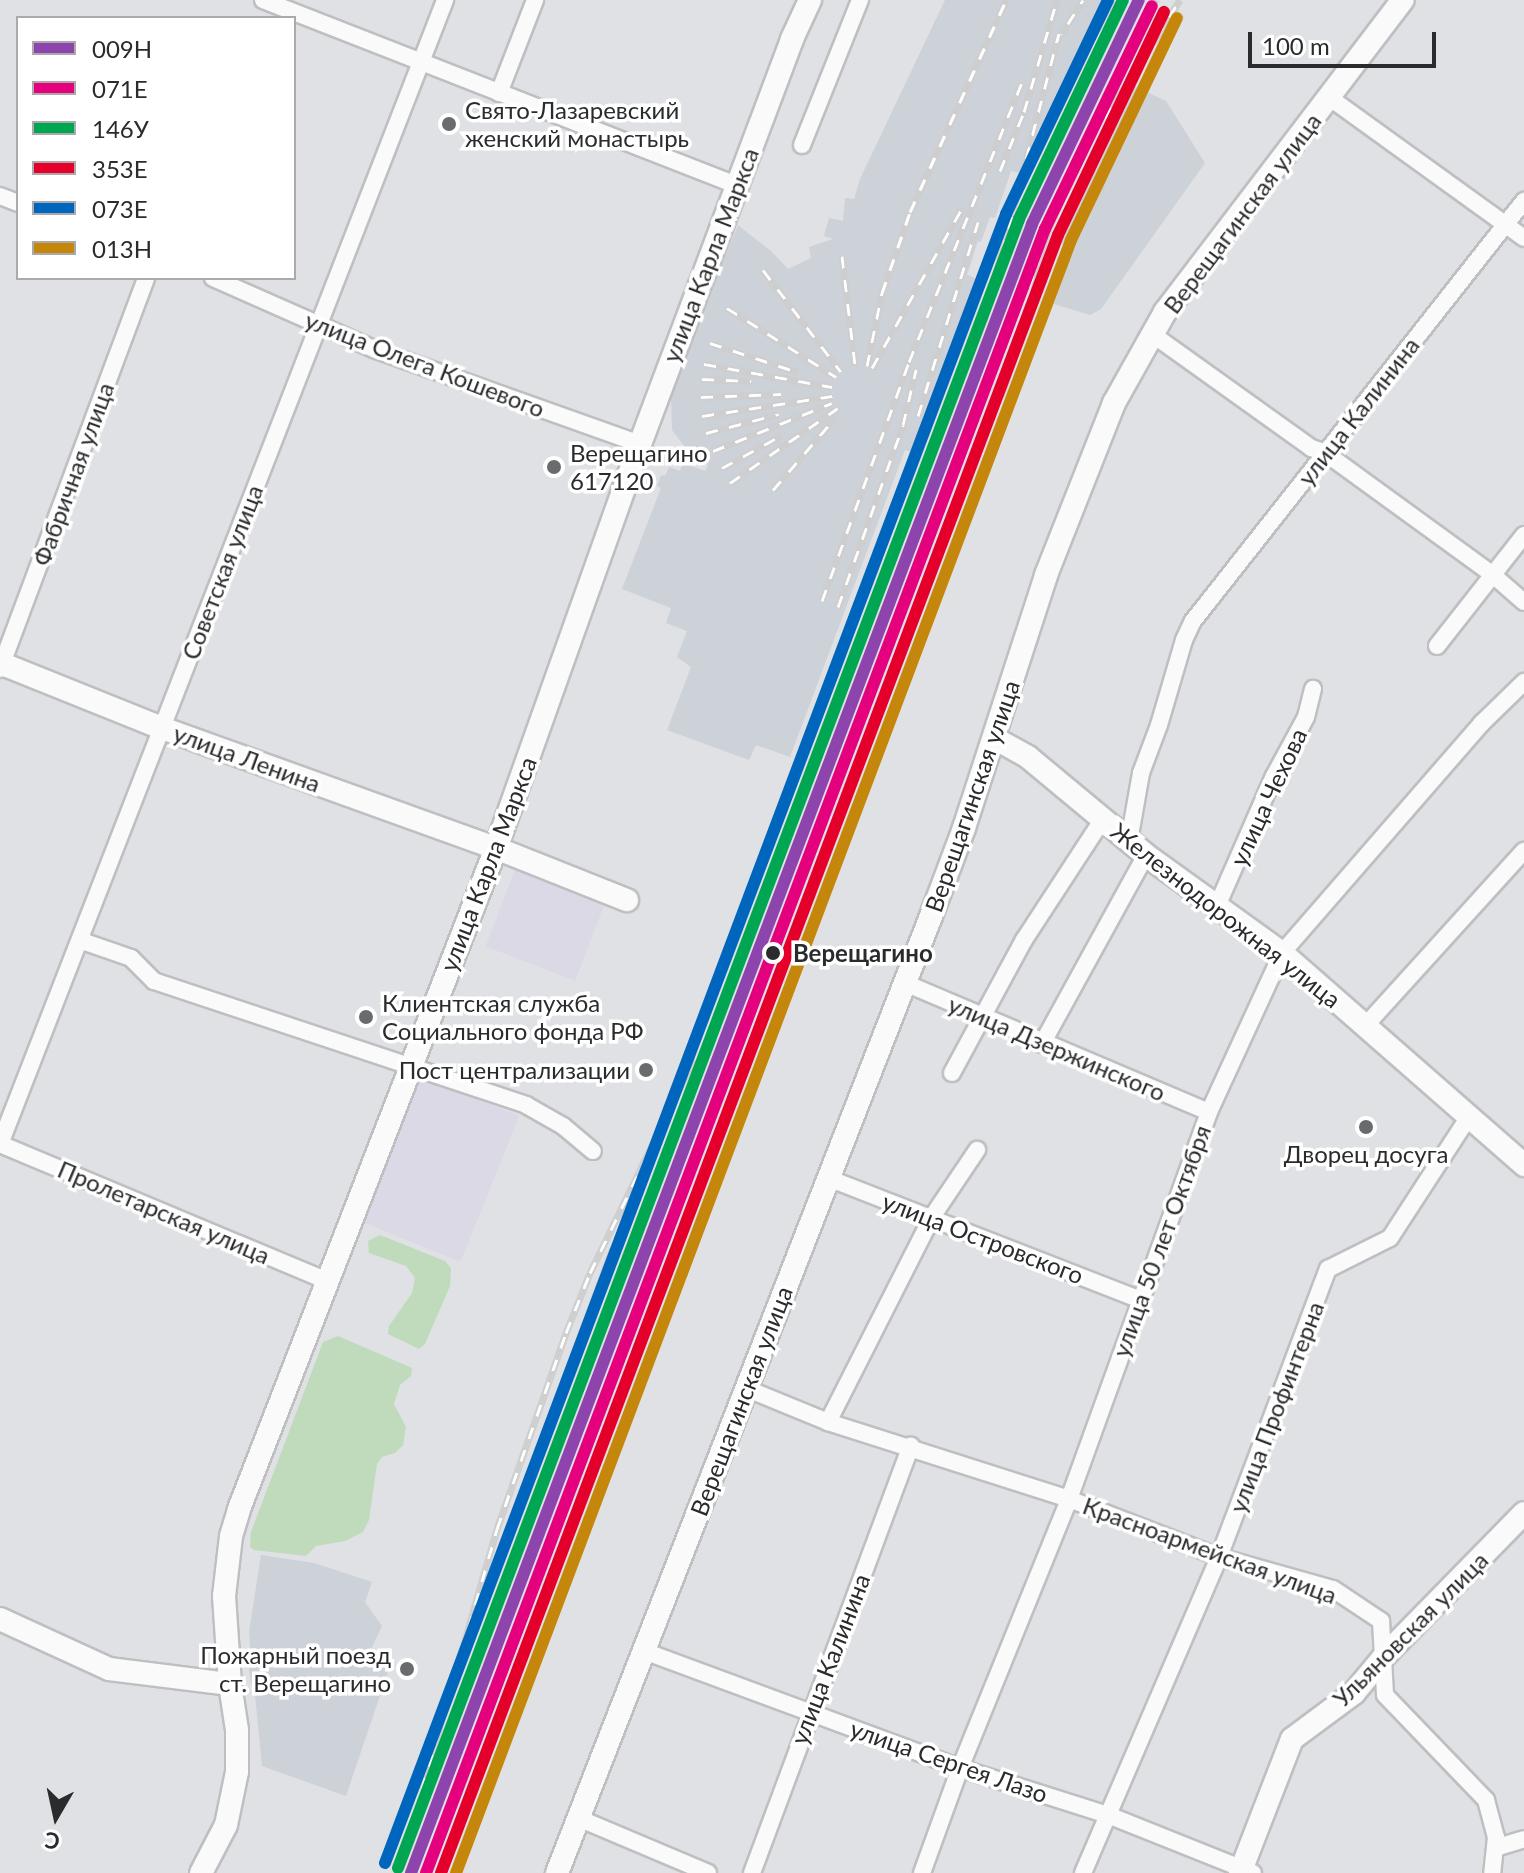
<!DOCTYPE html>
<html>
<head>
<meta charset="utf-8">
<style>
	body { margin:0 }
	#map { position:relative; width:1524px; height:1873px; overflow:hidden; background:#dfe1e4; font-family:Lato,sans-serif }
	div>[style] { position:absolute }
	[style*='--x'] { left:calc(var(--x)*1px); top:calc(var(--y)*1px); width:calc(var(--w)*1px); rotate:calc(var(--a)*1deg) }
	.commercial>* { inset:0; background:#dcd9e6; transform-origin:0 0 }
	.built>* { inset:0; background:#cdd1d8 }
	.green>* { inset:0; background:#c0dbbc }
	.roads { filter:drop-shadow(2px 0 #bdbfc1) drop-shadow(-2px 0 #bdbfc1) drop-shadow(0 2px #bdbfc1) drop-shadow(0 -2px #bdbfc1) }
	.street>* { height:16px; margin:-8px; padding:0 8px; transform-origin:8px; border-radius:8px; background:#fafafb }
	.secondary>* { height:22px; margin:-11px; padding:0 11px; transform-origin:11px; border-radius:11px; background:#fafafb }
	.rail>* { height:7px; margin-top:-3.5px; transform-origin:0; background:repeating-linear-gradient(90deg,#fff 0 12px,#cececf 0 24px); box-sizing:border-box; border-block:2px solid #cececf }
	.rail-1>* { height:12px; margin:-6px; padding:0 6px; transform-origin:6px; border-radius:6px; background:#8e44ad }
	.rail-2>* { height:12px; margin:-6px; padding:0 6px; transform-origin:6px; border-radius:6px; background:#e5007d }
	.rail-3>* { height:12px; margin:-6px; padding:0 6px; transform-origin:6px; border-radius:6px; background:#00a651 }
	.rail-4>* { height:12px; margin:-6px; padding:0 6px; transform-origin:6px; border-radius:6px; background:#e4002b }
	.rail-5>* { height:12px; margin:-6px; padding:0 6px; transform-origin:6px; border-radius:6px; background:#0065bd }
	.rail-6>* { height:12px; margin:-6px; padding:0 6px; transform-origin:6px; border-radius:6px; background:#c4870b }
	.dots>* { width:22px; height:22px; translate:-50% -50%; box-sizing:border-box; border:4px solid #fff; border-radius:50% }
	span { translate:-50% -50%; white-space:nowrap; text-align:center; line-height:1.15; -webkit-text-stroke:7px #fff; paint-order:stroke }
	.poi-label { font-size:24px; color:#2a2b2d }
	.left { translate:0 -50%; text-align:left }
	.right { translate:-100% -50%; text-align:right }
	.street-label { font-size:24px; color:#2a2b2d }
	.stop-label { font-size:24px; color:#2a2b2d; font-weight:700 }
	.legend { position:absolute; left:16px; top:16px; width:280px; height:264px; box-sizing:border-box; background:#fff; border:2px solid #aaaaab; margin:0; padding:10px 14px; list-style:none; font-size:24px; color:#2a2b2d }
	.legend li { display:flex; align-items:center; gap:16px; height:40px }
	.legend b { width:40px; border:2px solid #aaaaab }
	.north { position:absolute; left:16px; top:1777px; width:80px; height:80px; -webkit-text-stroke:6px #fff; paint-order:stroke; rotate:189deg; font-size:22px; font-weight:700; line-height:32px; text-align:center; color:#2a2b2d }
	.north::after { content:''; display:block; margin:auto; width:28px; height:36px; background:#2a2b2d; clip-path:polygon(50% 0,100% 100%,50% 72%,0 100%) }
	.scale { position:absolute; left:1248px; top:32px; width:188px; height:36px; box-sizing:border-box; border:4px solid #2a2b2d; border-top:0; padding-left:10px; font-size:24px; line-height:28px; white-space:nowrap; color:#2a2b2d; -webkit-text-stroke:6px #fff; paint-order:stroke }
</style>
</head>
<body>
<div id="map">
	<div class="commercial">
		<div style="left:516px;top:867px;width:96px;height:85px;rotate:21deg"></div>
		<div style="left:420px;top:1076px;width:107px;height:157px;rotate:22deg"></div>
	</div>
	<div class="built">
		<div style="clip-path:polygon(945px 0,1117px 0,1052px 120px,1031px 175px,1011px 171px,995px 218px,990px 217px,981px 242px,978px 241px,967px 275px,983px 281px,979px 293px,916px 453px,905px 450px,790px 757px,756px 745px,749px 760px,667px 730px,691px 667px,677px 657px,687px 631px,666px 623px,671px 608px,622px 589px,661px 488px,657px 486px,661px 475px,665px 476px,669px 467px,680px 471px,683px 463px,705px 471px,708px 465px,691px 455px,672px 430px,671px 394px,713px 276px,722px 264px,738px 225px,772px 252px,788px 269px,811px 258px,809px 247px,833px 239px,824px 236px,829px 218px,843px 221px,845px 198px,854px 199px,860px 179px)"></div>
		<div style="clip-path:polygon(1134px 86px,1166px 101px,1205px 163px,1101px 309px,1090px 315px,1054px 304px,1072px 249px,1053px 239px,1090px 159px)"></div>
		<div style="clip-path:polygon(261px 1555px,314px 1563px,372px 1582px,365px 1602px,382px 1626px,366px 1660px,389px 1669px,346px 1796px,262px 1766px,254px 1684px,251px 1684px,248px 1661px,251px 1660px,249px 1632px)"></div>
	</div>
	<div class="green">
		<div style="clip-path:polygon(380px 1235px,445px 1261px,451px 1268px,450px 1286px,425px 1344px,419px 1349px,388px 1334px,389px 1326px,412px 1293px,415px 1278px,406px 1266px,369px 1253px,368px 1241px)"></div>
		<div style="clip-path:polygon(338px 1336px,412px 1368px,411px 1376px,400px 1385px,394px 1404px,406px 1427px,403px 1445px,395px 1453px,382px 1457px,377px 1464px,369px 1520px,363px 1532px,345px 1541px,316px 1546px,306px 1556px,254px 1550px,250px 1547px,251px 1532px,323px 1342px)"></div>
	</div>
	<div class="roads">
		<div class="street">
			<div style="--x:263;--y:0;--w:508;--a:21.36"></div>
			<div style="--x:499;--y:93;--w:100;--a:-68.8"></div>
			<div style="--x:1330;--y:98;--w:239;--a:35.8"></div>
			<div style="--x:802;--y:145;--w:156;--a:-68.2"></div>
			<div style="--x:0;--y:196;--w:19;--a:21"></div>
			<div style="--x:213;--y:278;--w:178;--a:23.8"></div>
			<div style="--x:376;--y:350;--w:280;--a:19.6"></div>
			<div style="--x:1152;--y:334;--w:196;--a:35.6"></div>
			<div style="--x:1311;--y:448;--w:14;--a:17"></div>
			<div style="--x:1324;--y:452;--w:209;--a:36"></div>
			<div style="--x:1493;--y:575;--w:41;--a:41.1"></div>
			<div style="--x:1437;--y:646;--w:141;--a:-51.9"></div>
			<div style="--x:0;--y:669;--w:417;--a:-69.5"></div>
			<div style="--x:1129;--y:841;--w:69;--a:-80"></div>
			<div style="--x:1141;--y:773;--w:51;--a:-69.4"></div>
			<div style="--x:1159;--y:725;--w:89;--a:-73.6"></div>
			<div style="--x:1184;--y:640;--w:21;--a:-65"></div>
			<div style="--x:1193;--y:621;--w:535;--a:-51.76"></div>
			<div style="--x:1218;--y:904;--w:140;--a:-66.4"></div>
			<div style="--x:1274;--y:776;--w:67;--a:-61.5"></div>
			<div style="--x:1306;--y:717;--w:29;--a:-76"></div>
			<div style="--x:82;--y:941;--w:52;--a:19.1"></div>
			<div style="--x:131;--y:958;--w:33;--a:45"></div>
			<div style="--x:154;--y:981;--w:392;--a:18.4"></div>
			<div style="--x:526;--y:1105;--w:43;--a:29.6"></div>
			<div style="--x:563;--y:1126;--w:39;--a:40"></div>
			<div style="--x:905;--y:983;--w:330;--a:23"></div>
			<div style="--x:1366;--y:1025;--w:235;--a:-47.8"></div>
			<div style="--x:1042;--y:1044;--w:216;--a:-61.2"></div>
			<div style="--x:952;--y:1073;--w:151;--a:-61.6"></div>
			<div style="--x:1024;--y:940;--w:145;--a:-56.9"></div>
			<div style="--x:0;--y:1144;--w:1228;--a:-68.74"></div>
			<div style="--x:0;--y:1144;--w:355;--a:22.7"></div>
			<div style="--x:828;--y:1178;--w:334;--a:21.3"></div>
			<div style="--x:745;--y:1388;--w:90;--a:22.3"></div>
			<div style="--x:828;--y:1422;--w:253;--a:17.7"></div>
			<div style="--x:1069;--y:1499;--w:161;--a:21.1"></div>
			<div style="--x:1219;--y:1557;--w:118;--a:15.7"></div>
			<div style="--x:1333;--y:1589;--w:58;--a:33.7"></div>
			<div style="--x:1381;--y:1621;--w:74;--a:86.9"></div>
			<div style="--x:1385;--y:1695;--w:146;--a:46.1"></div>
			<div style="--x:1486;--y:1800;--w:38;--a:75"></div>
			<div style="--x:1496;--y:1837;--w:36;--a:96"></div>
			<div style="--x:828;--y:1422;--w:230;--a:-63.1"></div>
			<div style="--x:932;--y:1217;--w:81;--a:-56.1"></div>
			<div style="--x:644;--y:1651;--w:337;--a:20.3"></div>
			<div style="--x:960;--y:1768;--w:155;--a:17.6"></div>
			<div style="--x:1108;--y:1815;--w:156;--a:21.8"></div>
			<div style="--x:578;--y:1818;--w:141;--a:22.9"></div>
			<div style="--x:1495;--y:1848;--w:30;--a:-17"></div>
			<div style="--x:752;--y:1873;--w:456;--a:-69.6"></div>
			<div style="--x:922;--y:1873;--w:112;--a:-70.1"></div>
			<div style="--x:960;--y:1768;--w:290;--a:-67.9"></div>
			<div style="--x:1069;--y:1499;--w:412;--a:-70.1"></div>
			<div style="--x:1209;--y:1112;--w:175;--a:-65.3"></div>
			<div style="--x:1282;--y:953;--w:305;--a:-49"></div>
			<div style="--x:1482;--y:723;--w:59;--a:-44.3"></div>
			<div style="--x:1083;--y:1873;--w:344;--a:-66.7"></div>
			<div style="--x:1219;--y:1557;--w:308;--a:-69.3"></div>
			<div style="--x:1328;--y:1269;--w:69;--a:-26.6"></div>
			<div style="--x:1390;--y:1238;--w:143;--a:-57"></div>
		</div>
		<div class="secondary">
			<div style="--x:0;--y:663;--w:175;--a:21.9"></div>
			<div style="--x:162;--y:728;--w:355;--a:19.8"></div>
			<div style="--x:496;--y:848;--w:141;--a:21.7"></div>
			<div style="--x:994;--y:738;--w:39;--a:29"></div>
			<div style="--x:1028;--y:757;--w:153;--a:39.7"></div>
			<div style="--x:1146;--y:855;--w:168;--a:35.8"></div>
			<div style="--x:1282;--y:953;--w:322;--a:41.2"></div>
			<div style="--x:0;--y:1619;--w:120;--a:24.6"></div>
			<div style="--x:109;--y:1669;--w:122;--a:7.1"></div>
			<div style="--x:201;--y:1873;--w:54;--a:-62.5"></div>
			<div style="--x:226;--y:1825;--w:54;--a:-78.3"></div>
			<div style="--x:237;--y:1772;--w:42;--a:-90"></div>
			<div style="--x:237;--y:1730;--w:47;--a:-98.7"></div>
			<div style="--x:230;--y:1684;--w:88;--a:-93.9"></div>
			<div style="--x:224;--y:1596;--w:60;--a:-83.3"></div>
			<div style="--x:231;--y:1536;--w:28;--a:-73"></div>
			<div style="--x:239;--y:1509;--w:709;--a:-68.75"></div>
			<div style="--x:496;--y:848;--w:429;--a:-70.4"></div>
			<div style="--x:640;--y:444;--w:433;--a:-69.4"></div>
			<div style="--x:792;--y:39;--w:43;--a:-65.2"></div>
			<div style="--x:557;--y:1873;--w:1027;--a:-68.65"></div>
			<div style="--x:931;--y:916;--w:94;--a:-69.4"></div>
			<div style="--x:964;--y:828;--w:266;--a:-72"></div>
			<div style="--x:1046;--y:575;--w:185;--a:-68.4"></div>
			<div style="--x:1114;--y:403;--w:104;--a:-60.7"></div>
			<div style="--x:1165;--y:312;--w:392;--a:-52.7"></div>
			<div style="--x:1240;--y:1873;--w:144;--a:-68.8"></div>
			<div style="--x:1292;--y:1739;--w:77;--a:-36.6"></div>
			<div style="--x:1354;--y:1693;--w:50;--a:-50.6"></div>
			<div style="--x:1386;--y:1654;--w:197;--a:-45.6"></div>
		</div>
	</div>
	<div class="rail">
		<div style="--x:1055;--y:44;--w:52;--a:-57.5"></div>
		<div style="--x:1105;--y:118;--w:140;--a:-57.6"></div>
		<div style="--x:1000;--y:171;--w:64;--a:-67.9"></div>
		<div style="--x:1024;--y:112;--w:117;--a:-73.6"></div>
		<div style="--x:1067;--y:242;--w:58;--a:-57.7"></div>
		<div style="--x:1098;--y:193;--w:74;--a:-69.4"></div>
		<div style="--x:842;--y:256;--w:110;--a:83.2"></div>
		<div style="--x:763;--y:270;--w:128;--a:52.6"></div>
		<div style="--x:1029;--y:287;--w:74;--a:-71.1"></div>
		<div style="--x:1053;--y:217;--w:131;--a:-66.6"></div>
		<div style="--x:1105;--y:97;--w:110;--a:-62.3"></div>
		<div style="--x:727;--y:308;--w:129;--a:32.3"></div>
		<div style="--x:984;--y:321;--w:297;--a:-75.4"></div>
		<div style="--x:710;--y:343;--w:92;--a:18.4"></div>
		<div style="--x:704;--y:364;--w:130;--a:10.2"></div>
		<div style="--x:867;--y:366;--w:75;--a:-78.4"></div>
		<div style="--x:882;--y:293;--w:86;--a:-70.9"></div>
		<div style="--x:910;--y:212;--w:233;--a:-65.6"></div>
		<div style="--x:872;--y:368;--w:184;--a:-60.6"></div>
		<div style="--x:702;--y:379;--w:49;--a:2.3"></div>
		<div style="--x:1001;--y:396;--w:128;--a:-70.9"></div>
		<div style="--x:1043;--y:275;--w:126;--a:-65.7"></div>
		<div style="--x:701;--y:397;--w:80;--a:-2.1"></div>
		<div style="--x:702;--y:416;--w:132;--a:-8.7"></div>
		<div style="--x:918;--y:416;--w:203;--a:-72.8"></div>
		<div style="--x:706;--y:433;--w:75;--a:-14.6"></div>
		<div style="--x:713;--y:451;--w:128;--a:-22"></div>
		<div style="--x:722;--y:468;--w:68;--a:-28.8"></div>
		<div style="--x:730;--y:483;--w:131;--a:-34.8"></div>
		<div style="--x:773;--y:490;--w:95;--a:-49.3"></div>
		<div style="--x:822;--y:601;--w:254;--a:-70"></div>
		<div style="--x:909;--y:362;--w:301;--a:-68"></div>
		<div style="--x:838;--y:607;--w:193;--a:-70.3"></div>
		<div style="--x:903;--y:425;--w:57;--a:-76.7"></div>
		<div style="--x:505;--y:1541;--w:312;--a:-69.8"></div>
		<div style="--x:422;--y:1789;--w:271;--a:-73.9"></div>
		<div style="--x:497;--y:1529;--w:208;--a:-70.6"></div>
		<div style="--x:566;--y:1333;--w:65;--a:-68.2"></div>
		<div style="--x:590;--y:1273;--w:238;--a:-64.1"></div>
	</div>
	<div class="rail-1">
		<div style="--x:411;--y:1873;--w:1762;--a:-69.36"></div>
		<div style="--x:1032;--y:224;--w:248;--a:-64.5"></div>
	</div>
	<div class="rail-2">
		<div style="--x:426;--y:1873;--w:1757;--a:-69.37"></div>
		<div style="--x:1045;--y:229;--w:247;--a:-64.4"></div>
	</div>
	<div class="rail-3">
		<div style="--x:398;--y:1868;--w:1762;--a:-69.36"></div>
		<div style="--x:1019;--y:219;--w:242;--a:-64.6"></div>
	</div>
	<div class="rail-4">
		<div style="--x:441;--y:1873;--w:1750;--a:-69.36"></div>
		<div style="--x:1058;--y:235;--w:247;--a:-64.6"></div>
	</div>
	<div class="rail-5">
		<div style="--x:385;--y:1863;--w:1762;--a:-69.36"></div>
		<div style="--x:1006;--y:214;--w:237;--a:-64.5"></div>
	</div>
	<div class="rail-6">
		<div style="--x:456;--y:1873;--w:1745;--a:-69.36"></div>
		<div style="--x:1071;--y:240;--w:246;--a:-64.5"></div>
	</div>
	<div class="dots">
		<div style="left:449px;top:124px;background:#696b6d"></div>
		<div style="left:554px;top:467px;background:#696b6d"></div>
		<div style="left:773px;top:953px;background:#2a2b2d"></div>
		<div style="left:366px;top:1017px;background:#696b6d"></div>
		<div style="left:646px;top:1070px;background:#696b6d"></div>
		<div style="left:1366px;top:1127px;background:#696b6d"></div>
		<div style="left:407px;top:1669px;background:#696b6d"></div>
	</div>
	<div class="poi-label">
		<span class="left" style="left:465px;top:124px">Свято-Лазаревский<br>женский монастырь</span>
		<span class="left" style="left:570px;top:467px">Верещагино<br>617120</span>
		<span class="left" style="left:382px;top:1017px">Клиентская служба<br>Социального фонда РФ</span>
		<span class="right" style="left:630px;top:1070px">Пост централизации</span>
		<span style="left:1366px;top:1154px">Дворец досуга</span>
		<span class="right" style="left:391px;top:1669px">Пожарный поезд<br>ст. Верещагино</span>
	</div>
	<div class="street-label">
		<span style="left:1242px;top:213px;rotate:-53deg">Верещагинская улица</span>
		<span style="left:710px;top:255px;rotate:-69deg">улица Карла Маркса</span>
		<span style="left:425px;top:364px;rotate:21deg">улица Олега Кошевого</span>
		<span style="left:1358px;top:411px;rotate:-52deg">улица Калинина</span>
		<span style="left:73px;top:474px;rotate:-70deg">Фабричная улица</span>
		<span style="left:222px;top:572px;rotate:-69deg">Советская улица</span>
		<span style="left:247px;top:758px;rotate:20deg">улица Ленина</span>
		<span style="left:972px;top:796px;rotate:-71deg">Верещагинская улица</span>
		<span style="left:1268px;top:797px;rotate:-65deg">улица Чехова</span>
		<span style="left:488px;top:864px;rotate:-69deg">улица Карла Маркса</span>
		<span style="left:1226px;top:915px;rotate:38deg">Железнодорожная улица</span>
		<span style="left:1057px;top:1048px;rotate:23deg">улица Дзержинского</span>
		<span style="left:164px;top:1212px;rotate:23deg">Пролетарская улица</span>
		<span style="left:983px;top:1238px;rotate:21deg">улица Островского</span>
		<span style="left:1161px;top:1241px;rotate:-70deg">улица 50 лет Октября</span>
		<span style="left:741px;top:1401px;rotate:-69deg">Верещагинская улица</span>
		<span style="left:1276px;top:1407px;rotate:-69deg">улица Профинтерна</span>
		<span style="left:1210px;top:1550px;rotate:20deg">Красноармейская улица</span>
		<span style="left:1410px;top:1629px;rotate:-45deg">Ульяновская улица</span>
		<span style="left:830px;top:1659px;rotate:-69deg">улица Калинина</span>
		<span style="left:949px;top:1761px;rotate:19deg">улица Сергея Лазо</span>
	</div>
	<div class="stop-label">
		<span class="left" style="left:793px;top:953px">Верещагино</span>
	</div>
	<ul class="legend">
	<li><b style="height:10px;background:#8e44ad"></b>009Н</li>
	<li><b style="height:10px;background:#e5007d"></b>071Е</li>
	<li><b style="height:10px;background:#00a651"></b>146У</li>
	<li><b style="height:10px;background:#e4002b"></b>353Е</li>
	<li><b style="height:10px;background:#0065bd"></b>073Е</li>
	<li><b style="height:10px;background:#c4870b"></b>013Н</li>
	</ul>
	<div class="north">С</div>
	<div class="scale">100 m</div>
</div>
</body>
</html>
